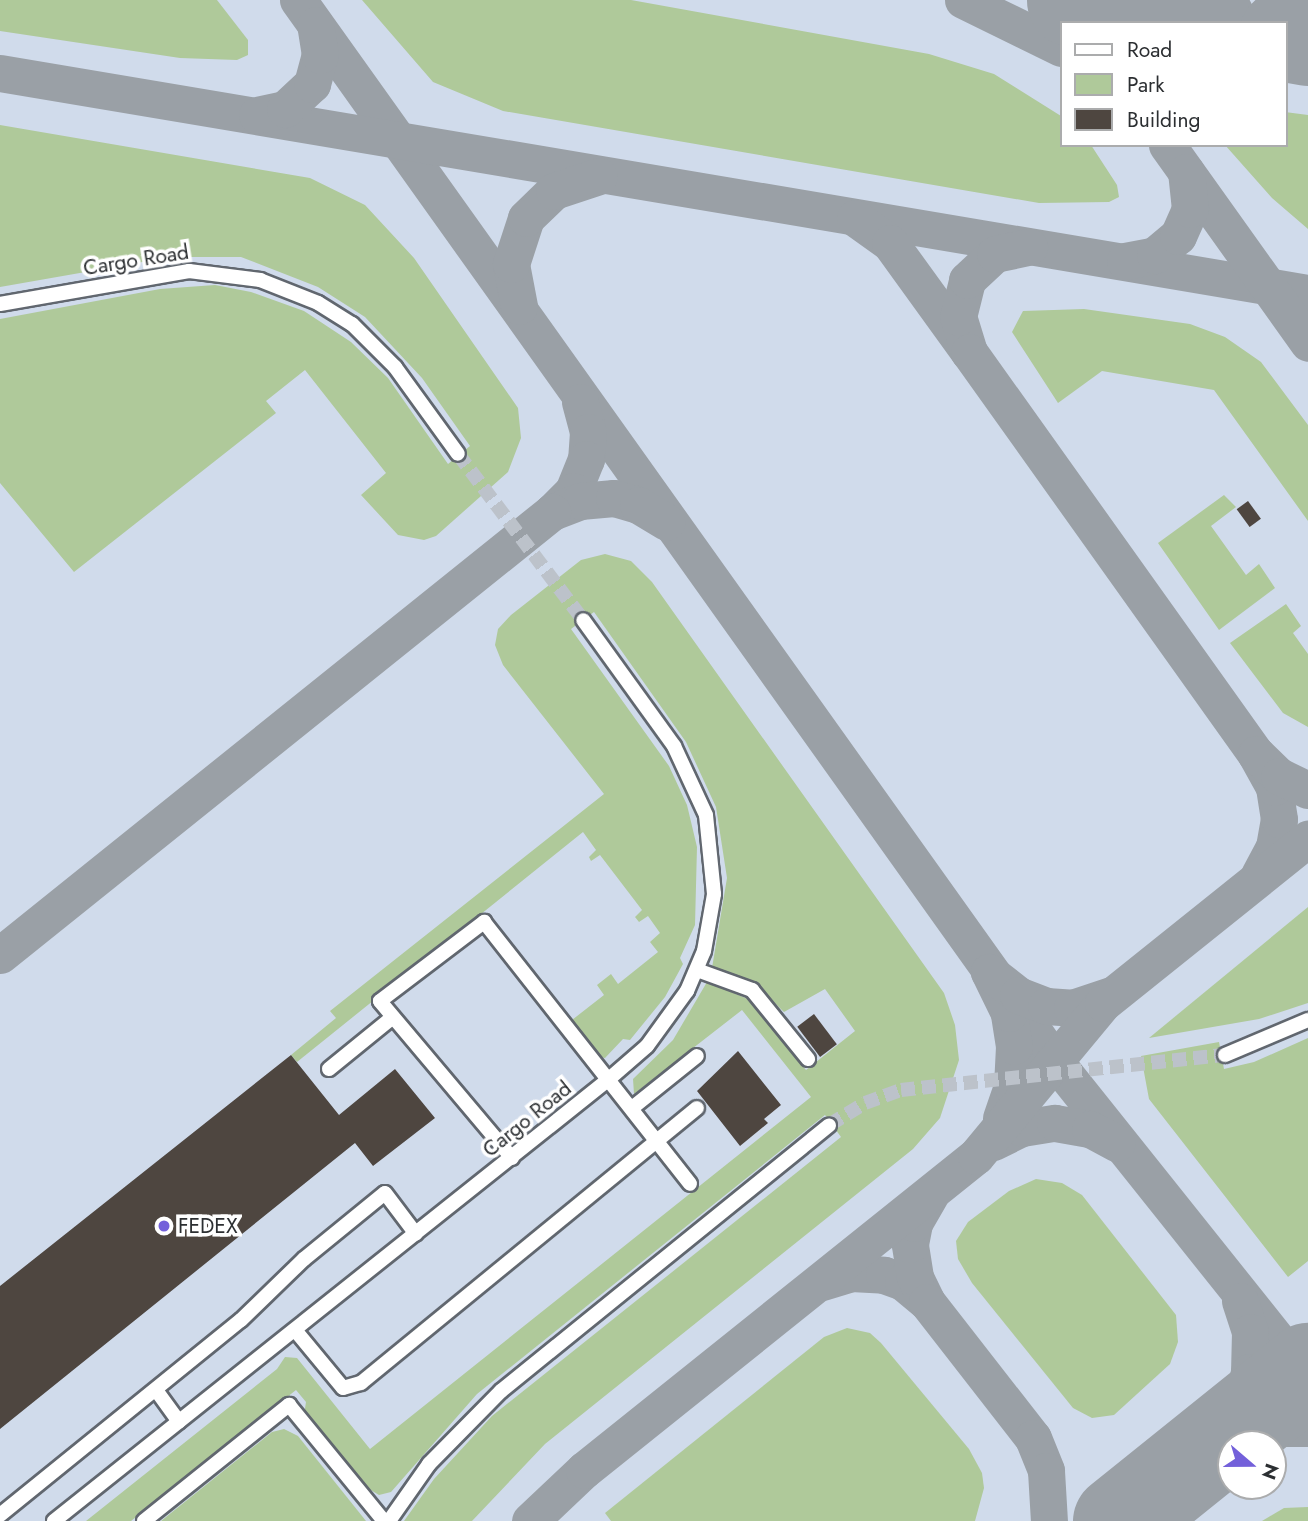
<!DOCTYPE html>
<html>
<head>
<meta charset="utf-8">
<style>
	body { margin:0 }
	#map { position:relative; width:1308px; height:1521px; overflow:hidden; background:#e0e7f0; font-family:Jost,sans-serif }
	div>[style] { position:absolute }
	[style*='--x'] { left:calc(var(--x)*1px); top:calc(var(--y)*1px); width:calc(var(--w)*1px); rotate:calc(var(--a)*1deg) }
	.built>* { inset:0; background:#d0dbeb }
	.green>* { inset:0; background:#afc99a }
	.taxiway>* { height:37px; margin:-18.5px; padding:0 18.5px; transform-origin:18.5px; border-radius:18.5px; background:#9aa0a6 }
	.runway>* { height:93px; margin:-46.5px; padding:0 46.5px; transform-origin:46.5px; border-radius:46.5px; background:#9aa0a6 }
	.building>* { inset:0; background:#4e4640; transform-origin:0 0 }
	.minor-tunnel>* { height:14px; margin-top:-7px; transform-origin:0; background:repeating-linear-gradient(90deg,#bcc2ca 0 14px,transparent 0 21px) }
	.roads { filter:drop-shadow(2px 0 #61676f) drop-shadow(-2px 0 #61676f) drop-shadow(0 2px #61676f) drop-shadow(0 -2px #61676f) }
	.minor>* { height:14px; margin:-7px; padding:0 7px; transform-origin:7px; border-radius:7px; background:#fff }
	.dots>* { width:19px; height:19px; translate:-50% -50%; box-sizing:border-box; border:4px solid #fff; border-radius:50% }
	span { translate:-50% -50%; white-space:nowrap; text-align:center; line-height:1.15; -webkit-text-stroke:7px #fff; paint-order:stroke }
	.street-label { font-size:21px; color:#2c2f32 }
	.poi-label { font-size:21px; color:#2c2f32 }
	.left { translate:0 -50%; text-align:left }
	.legend { position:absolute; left:1060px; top:21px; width:228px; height:126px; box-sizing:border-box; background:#fff; border:2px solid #abacad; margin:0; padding:9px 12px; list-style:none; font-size:21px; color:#2c2f32 }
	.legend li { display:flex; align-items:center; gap:14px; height:35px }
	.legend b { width:35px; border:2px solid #abacad }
	.north { position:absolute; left:1217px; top:1430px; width:70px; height:70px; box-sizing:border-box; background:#fff; border:2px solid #abacad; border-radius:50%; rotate:110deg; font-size:19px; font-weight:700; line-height:28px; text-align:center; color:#2c2f32 }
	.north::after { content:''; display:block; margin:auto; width:24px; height:32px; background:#7360da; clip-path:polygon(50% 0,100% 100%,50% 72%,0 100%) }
</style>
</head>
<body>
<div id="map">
	<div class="built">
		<div style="clip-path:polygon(evenodd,0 0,1308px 0,1308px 1521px,0 1521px,0 0,1061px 23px,1285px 23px,1285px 145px,1061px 145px,1061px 23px,0 0,1231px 1444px,1273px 1444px,1273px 1486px,1231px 1486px,1231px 1444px)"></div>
	</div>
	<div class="green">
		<div style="clip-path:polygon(0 0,217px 0,248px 40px,248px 55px,237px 60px,180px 58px,0 31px)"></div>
		<div style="clip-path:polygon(362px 0,631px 0,929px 54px,994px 74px,1061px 116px,1061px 145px,1091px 145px,1117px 185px,1119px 197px,1109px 202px,1039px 203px,503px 111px,433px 82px)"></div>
		<div style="clip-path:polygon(1285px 112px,1308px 115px,1308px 229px,1272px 198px,1225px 145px,1285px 145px)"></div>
		<div style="clip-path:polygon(0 125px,310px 178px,365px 205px,414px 258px,518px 408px,521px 438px,508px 472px,436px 536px,424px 540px,398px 535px,361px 495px,386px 473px,305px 370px,266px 401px,276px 413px,74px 572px,0 483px,0 319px,160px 289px,215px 285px,251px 292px,304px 311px,351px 342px,388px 378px,448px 464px,470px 446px,422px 378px,365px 317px,318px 287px,241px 257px,171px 257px,0 287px)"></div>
		<div style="clip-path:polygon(1084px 309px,1190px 324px,1225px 337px,1261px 362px,1308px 425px,1308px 521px,1214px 390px,1102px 371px,1058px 403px,1012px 332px,1023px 311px)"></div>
		<div style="clip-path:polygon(1224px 495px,1236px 507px,1211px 526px,1246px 575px,1259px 564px,1275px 588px,1219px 630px,1158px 543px)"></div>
		<div style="clip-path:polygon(605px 554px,631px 561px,652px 582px,944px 993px,955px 1025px,959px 1060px,940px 1118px,913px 1149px,545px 1444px,472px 1521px,404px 1521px,434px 1479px,492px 1416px,841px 1137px,825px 1115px,477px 1394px,391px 1492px,379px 1495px,364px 1486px,304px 1415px,306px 1402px,296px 1390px,131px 1521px,86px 1521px,277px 1369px,285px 1357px,297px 1358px,370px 1449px,811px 1097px,742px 1010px,634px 1094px,633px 1079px,673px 1040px,707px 982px,748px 999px,806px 1070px,855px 1031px,825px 989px,784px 1012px,756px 985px,712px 968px,727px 878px,716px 807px,686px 742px,594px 612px,571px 629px,669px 766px,687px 805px,697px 847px,695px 925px,680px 958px,683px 964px,665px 997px,630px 1040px,623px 1039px,605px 1058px,594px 1056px,563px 1012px,572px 1020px,604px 995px,597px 985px,611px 974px,618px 984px,658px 952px,650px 942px,660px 933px,648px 916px,639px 922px,635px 917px,642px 910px,600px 855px,591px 861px,589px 857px,596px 850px,583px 832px,297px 1062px,291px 1055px,336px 1018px,330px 1011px,604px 794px,503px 665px,495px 645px,498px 629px,511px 615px,581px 560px)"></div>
		<div style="clip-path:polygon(1286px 604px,1301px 626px,1293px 633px,1308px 654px,1308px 727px,1283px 713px,1230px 643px)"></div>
		<div style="clip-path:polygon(1308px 907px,1308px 1003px,1259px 1019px,1149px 1038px)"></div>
		<div style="clip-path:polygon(1308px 1038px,1308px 1261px,1288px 1277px,1149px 1099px,1141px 1056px,1219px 1042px,1224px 1069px,1254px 1062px)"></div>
		<div style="clip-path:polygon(1036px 1179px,1062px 1183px,1082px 1195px,1176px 1315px,1178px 1342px,1170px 1364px,1114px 1415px,1092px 1418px,1073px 1408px,972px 1283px,958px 1259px,956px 1241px,968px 1222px,1009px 1191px)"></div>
		<div style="clip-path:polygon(847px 1328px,870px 1333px,881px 1343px,969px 1449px,982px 1473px,984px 1488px,975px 1521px,611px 1521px,605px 1513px,824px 1337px)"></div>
		<div style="clip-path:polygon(284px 1429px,298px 1436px,366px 1521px,161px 1521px,272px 1432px)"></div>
		<div style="clip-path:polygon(1308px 1507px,1308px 1521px,1262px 1521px,1284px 1508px)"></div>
	</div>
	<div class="taxiway">
		<div style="--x:298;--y:0;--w:1302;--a:54.5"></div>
		<div style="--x:1054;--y:1060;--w:407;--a:51.4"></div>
		<div style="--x:963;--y:0;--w:109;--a:26.1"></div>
		<div style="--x:0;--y:73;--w:1326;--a:9.55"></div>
		<div style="--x:257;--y:115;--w:29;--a:-12"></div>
		<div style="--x:285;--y:109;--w:37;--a:-43"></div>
		<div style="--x:312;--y:84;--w:30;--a:-75"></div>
		<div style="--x:320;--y:55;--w:30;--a:-99"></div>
		<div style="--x:1167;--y:145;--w:243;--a:54.5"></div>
		<div style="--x:855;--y:218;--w:43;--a:35.5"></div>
		<div style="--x:890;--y:243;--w:135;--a:54.1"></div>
		<div style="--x:969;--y:352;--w:37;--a:-107"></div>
		<div style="--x:958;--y:317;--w:38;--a:-76"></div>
		<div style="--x:967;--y:280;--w:38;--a:-43"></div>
		<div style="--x:995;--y:254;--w:35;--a:-12"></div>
		<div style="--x:1125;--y:261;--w:31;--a:-11"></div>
		<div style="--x:1155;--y:255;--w:30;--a:-40"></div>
		<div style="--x:1178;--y:236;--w:30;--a:-66"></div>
		<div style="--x:1190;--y:209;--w:37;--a:-96"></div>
		<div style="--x:519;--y:306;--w:43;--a:-100.8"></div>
		<div style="--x:511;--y:264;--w:48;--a:-71.9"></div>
		<div style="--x:526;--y:218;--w:39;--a:-44"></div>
		<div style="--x:554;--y:191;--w:47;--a:-18.4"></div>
		<div style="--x:969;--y:352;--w:494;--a:54.5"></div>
		<div style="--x:580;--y:402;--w:31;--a:75"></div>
		<div style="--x:588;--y:432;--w:27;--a:94"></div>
		<div style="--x:586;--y:459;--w:35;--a:112"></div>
		<div style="--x:573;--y:491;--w:30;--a:135"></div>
		<div style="--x:552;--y:512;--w:30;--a:-21"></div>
		<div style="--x:580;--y:501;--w:34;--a:-5"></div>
		<div style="--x:614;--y:498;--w:25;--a:16"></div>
		<div style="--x:638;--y:505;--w:33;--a:31"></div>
		<div style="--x:1259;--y:875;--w:32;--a:-62"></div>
		<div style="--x:1274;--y:847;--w:28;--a:-80"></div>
		<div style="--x:1279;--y:819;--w:32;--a:-99"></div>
		<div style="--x:1274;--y:787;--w:38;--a:-119"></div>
		<div style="--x:1256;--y:754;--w:32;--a:44"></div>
		<div style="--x:1279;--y:776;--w:32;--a:26"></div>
		<div style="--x:0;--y:955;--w:708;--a:-38.75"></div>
		<div style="--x:1001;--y:1118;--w:34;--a:-71"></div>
		<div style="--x:1012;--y:1086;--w:40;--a:-87.1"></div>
		<div style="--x:1014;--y:1046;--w:33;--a:-99"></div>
		<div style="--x:1009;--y:1013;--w:46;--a:-116"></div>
		<div style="--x:989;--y:972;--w:37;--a:38"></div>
		<div style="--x:1018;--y:995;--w:30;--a:21"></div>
		<div style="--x:1046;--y:1006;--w:26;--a:4"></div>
		<div style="--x:1072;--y:1008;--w:41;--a:-18.4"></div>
		<div style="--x:993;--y:1142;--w:32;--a:-26"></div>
		<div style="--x:1022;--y:1128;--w:33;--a:-9"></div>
		<div style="--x:1055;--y:1123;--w:36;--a:10"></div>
		<div style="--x:1090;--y:1129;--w:30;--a:28"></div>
		<div style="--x:822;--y:1282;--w:30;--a:-17"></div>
		<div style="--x:851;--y:1273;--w:33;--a:3"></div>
		<div style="--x:884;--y:1275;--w:20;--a:20"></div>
		<div style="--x:903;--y:1282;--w:31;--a:40"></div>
		<div style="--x:927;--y:1302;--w:28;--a:-116"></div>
		<div style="--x:915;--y:1277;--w:33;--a:-99"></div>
		<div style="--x:910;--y:1244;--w:21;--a:-79"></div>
		<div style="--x:914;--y:1223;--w:32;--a:-60"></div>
		<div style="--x:1240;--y:1301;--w:33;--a:72"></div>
		<div style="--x:1250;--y:1332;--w:40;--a:91.4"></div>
		<div style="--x:1249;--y:1372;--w:26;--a:103"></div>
		<div style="--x:1243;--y:1397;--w:55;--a:120.8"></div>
		<div style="--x:1215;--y:1444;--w:54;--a:-17.1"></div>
		<div style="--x:1267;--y:1428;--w:41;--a:0"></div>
		<div style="--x:927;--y:1302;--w:172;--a:52.1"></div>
		<div style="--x:1033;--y:1438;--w:35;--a:68"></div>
		<div style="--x:1046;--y:1471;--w:50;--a:86.6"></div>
		<div style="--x:530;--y:1521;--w:74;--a:-43.4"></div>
		<div style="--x:584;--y:1470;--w:502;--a:-38.7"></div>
		<div style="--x:976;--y:1156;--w:199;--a:-50.3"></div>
		<div style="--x:1103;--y:1003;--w:263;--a:-38.7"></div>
	</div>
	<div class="runway">
		<div style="--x:1073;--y:0;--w:138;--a:9.6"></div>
		<div style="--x:1285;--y:35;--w:23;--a:10"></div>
		<div style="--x:1119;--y:1521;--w:243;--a:-38.8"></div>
	</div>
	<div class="building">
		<div style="left:1248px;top:501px;width:22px;height:14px;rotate:54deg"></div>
		<div style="left:814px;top:1014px;width:38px;height:21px;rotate:53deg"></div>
		<div style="clip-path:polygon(738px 1051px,781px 1105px,764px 1119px,768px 1123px,740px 1146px,697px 1091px)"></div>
		<div style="clip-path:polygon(291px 1055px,339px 1115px,395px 1069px,435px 1118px,373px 1166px,355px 1143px,0 1429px,0 1286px)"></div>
	</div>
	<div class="minor-tunnel">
		<div style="--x:458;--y:454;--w:208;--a:53"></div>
		<div style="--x:829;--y:1125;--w:42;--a:-31.4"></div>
		<div style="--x:865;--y:1103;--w:38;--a:-20"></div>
		<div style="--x:901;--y:1090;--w:326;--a:-6.2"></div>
	</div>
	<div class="roads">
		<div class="minor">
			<div style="--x:0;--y:304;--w:192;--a:-9.9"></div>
			<div style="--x:189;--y:271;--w:72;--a:7.2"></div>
			<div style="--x:260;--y:280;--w:62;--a:21.6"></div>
			<div style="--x:318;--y:303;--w:40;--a:32"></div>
			<div style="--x:352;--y:324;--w:61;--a:45"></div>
			<div style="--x:395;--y:367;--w:107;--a:54.1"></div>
			<div style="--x:697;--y:970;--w:59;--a:20"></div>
			<div style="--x:752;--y:990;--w:89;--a:50.9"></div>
			<div style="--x:1225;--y:1055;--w:90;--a:-22.9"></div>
			<div style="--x:329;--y:1069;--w:82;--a:-39.1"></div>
			<div style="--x:632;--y:1108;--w:83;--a:-38.7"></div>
			<div style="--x:512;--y:1158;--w:205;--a:-130.1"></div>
			<div style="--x:380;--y:1001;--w:131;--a:-37.2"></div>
			<div style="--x:484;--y:922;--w:333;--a:51.8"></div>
			<div style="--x:295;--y:1330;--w:75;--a:50.4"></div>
			<div style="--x:343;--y:1388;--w:19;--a:-16"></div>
			<div style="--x:361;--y:1383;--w:434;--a:-39.3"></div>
			<div style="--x:156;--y:1390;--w:39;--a:54"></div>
			<div style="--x:0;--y:1515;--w:310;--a:-39"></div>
			<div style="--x:241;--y:1320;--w:88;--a:-44.1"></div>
			<div style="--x:304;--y:1259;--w:104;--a:-39.2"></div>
			<div style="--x:385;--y:1193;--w:51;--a:52.9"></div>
			<div style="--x:54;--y:1521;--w:709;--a:-38.53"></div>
			<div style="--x:609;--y:1079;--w:50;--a:-41"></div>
			<div style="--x:647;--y:1046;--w:68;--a:-54"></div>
			<div style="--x:687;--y:991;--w:43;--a:-67"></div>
			<div style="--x:704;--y:951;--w:58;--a:-80"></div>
			<div style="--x:714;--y:894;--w:79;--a:-95.8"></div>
			<div style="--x:706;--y:815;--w:76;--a:-114.9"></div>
			<div style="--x:674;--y:746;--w:155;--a:-125.8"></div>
			<div style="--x:144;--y:1521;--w:186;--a:-38.7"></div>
			<div style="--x:289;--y:1405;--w:150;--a:50.7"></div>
			<div style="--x:389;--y:1521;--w:70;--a:-54.9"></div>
			<div style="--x:429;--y:1464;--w:103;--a:-45.4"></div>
			<div style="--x:501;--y:1391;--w:422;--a:-39"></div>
		</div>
	</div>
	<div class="dots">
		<div style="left:164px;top:1226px;background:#7360da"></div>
	</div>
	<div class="street-label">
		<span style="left:136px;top:260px;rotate:-9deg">Cargo Road</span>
		<span style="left:527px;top:1119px;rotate:-39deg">Cargo Road</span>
	</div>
	<div class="poi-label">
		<span class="left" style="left:178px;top:1226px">FEDEX</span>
	</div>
	<ul class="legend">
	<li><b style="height:9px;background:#fff"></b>Road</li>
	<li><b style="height:19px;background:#afc99a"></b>Park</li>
	<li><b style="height:19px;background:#4e4640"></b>Building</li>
	</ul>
	<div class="north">N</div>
</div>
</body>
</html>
